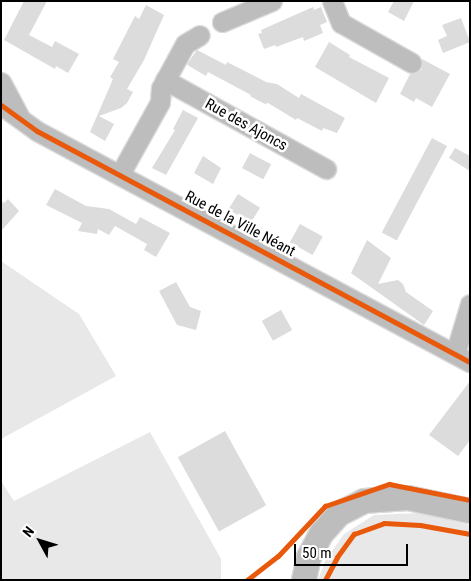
<!DOCTYPE html>
<html>
<head>
<meta charset="utf-8">
<style>
	body { margin:0 }
	#map { position:relative; width:471px; height:581px; overflow:hidden; background:#fff; font-family:"Roboto Condensed",sans-serif }
	div>[style] { position:absolute }
	[style*='--x'] { left:calc(var(--x)*1px); top:calc(var(--y)*1px); width:calc(var(--w)*1px); rotate:calc(var(--a)*1deg) }
	.green>* { inset:0; background:#e8e8e8 }
	.building>* { inset:0; background:#dcdcdc; transform-origin:0 0 }
	.roads { filter:drop-shadow(1px 0 #dbdbdb) drop-shadow(-1px 0 #dbdbdb) drop-shadow(0 1px #dbdbdb) drop-shadow(0 -1px #dbdbdb) }
	.minor>* { height:19px; margin:-9.5px; padding:0 9.5px; transform-origin:9.5px; border-radius:9.5px; background:#bdbdbd }
	.major>* { height:24px; margin:-12px; padding:0 12px; transform-origin:12px; border-radius:12px; background:#bdbdbd }
	.cycleway>* { height:5px; margin:-2.5px; padding:0 2.5px; transform-origin:2.5px; border-radius:2.5px; background:#e8590c }
	span { translate:-50% -50%; white-space:nowrap; text-align:center; line-height:1.15; -webkit-text-stroke:5px #fff; paint-order:stroke }
	.street-label { font-size:15px; color:#000 }
	.frame { position:absolute; inset:0; border:2px solid #000; pointer-events:none }
	.north { position:absolute; left:15px; top:516px; width:50px; height:50px; -webkit-text-stroke:4px #fff; paint-order:stroke; rotate:309deg; font-size:14px; font-weight:700; line-height:20px; text-align:center; color:#000 }
	.north::after { content:''; display:block; margin:auto; width:18px; height:22px; background:#000; clip-path:polygon(50% 0,100% 100%,50% 72%,0 100%) }
	.scale { position:absolute; left:294px; top:544px; width:114px; height:22px; box-sizing:border-box; border:2px solid #000; border-top:0; padding-left:6px; font-size:15px; line-height:18px; white-space:nowrap; color:#000; -webkit-text-stroke:4px #fff; paint-order:stroke }
</style>
</head>
<body>
<div id="map">
	<div class="green">
		<div style="clip-path:polygon(1px 261px,79px 314px,116px 376px,1px 439px)"></div>
		<div style="clip-path:polygon(150px 432px,221px 559px,221px 580px,1px 580px,1px 481px,14px 501px)"></div>
		<div style="clip-path:polygon(420px 513px,470px 525px,470px 580px,318px 580px,325px 561px,344px 534px,374px 515px)"></div>
	</div>
	<div class="building">
		<div style="clip-path:polygon(24px 1px,47px 1px,29px 35px,52px 47px,55px 41px,79px 54px,68px 73px,56px 66px,55px 69px,4px 40px)"></div>
		<div style="clip-path:polygon(394px 1px,414px 1px,404px 21px,388px 12px)"></div>
		<div style="clip-path:polygon(146px 5px,164px 15px,144px 60px,127px 89px,133px 92px,127px 103px,121px 108px,99px 116px,114px 124px,105px 141px,90px 132px,113px 79px,110px 77px,119px 62px,113px 59px,135px 16px,139px 19px)"></div>
		<div style="clip-path:polygon(313px 7px,314px 10px,321px 7px,327px 22px,320px 25px,323px 33px,304px 41px,303px 37px,276px 47px,275px 45px,264px 49px,258px 34px,262px 33px,261px 30px)"></div>
		<div style="clip-path:polygon(461px 18px,470px 42px,443px 53px,438px 40px,447px 36px,442px 25px)"></div>
		<div style="clip-path:polygon(329px 42px,350px 55px,349px 57px,389px 78px,376px 103px,315px 67px)"></div>
		<div style="clip-path:polygon(197px 50px,226px 65px,227px 62px,266px 82px,277px 84px,299px 98px,301px 94px,345px 118px,337px 133px,323px 128px,322px 131px,297px 118px,296px 120px,268px 103px,265px 104px,250px 96px,251px 95px,208px 72px,206px 76px,189px 66px,187px 64px)"></div>
		<div style="clip-path:polygon(422px 59px,450px 74px,432px 107px,416px 98px,414px 102px,400px 94px,410px 74px,417px 73px,422px 69px)"></div>
		<div style="clip-path:polygon(183px 110px,198px 118px,166px 175px,152px 168px,175px 130px,173px 129px)"></div>
		<div style="left:432px;top:138px;width:17px;height:107px;rotate:28deg"></div>
		<div style="clip-path:polygon(455px 148px,470px 156px,470px 171px,449px 158px)"></div>
		<div style="left:250px;top:153px;width:24px;height:17px;rotate:28deg"></div>
		<div style="clip-path:polygon(203px 156px,221px 168px,213px 184px,194px 173px)"></div>
		<div style="clip-path:polygon(55px 189px,86px 206px,109px 209px,136px 224px,140px 217px,170px 233px,156px 257px,144px 250px,147px 244px,115px 226px,109px 235px,98px 229px,97px 234px,78px 231px,82px 223px,46px 205px)"></div>
		<div style="left:238px;top:194px;width:26px;height:18px;rotate:32deg"></div>
		<div style="clip-path:polygon(8px 199px,19px 211px,1px 231px,1px 201px,4px 203px)"></div>
		<div style="left:300px;top:224px;width:26px;height:21px;rotate:29deg"></div>
		<div style="clip-path:polygon(367px 240px,391px 258px,378px 284px,398px 280px,403px 284px,406px 292px,433px 311px,424px 325px,351px 273px)"></div>
		<div style="clip-path:polygon(176px 282px,190px 307px,201px 311px,196px 330px,177px 325px,159px 291px)"></div>
		<div style="left:281px;top:310px;width:23px;height:22px;rotate:61deg"></div>
		<div style="clip-path:polygon(470px 381px,470px 440px,458px 456px,429px 435px)"></div>
		<div style="left:225px;top:431px;width:85px;height:54px;rotate:61deg"></div>
	</div>
	<div class="roads">
		<div class="minor">
			<div style="--x:332;--y:1;--w:24;--a:68"></div>
			<div style="--x:341;--y:23;--w:81;--a:29.4"></div>
			<div style="--x:222;--y:22;--w:54;--a:-22.8"></div>
			<div style="--x:165;--y:80;--w:184;--a:28.9"></div>
			<div style="--x:1;--y:82;--w:40;--a:62"></div>
			<div style="--x:1;--y:105;--w:44;--a:35.8"></div>
			<div style="--x:37;--y:131;--w:491;--a:28.1"></div>
			<div style="--x:120;--y:174;--w:82;--a:-60.9"></div>
			<div style="--x:160;--y:102;--w:14;--a:-86"></div>
			<div style="--x:161;--y:88;--w:50;--a:-61.4"></div>
			<div style="--x:185;--y:44;--w:17;--a:-31"></div>
			<div style="--x:455;--y:354;--w:52;--a:-73.3"></div>
		</div>
		<div class="major">
			<div style="--x:304;--y:580;--w:24;--a:-78"></div>
			<div style="--x:309;--y:557;--w:27;--a:-62"></div>
			<div style="--x:322;--y:533;--w:25;--a:-48"></div>
			<div style="--x:339;--y:514;--w:28;--a:-27"></div>
			<div style="--x:364;--y:501;--w:44;--a:-3.9"></div>
			<div style="--x:408;--y:498;--w:63;--a:11.8"></div>
		</div>
	</div>
	<div class="cycleway">
		<div style="--x:1;--y:105;--w:44;--a:35.8"></div>
		<div style="--x:37;--y:131;--w:491;--a:28.1"></div>
		<div style="--x:247;--y:580;--w:39;--a:-38"></div>
		<div style="--x:278;--y:556;--w:69;--a:-46.8"></div>
		<div style="--x:325;--y:506;--w:68;--a:-19"></div>
		<div style="--x:389;--y:484;--w:83;--a:11.2"></div>
		<div style="--x:325;--y:580;--w:26;--a:-62"></div>
		<div style="--x:337;--y:557;--w:29;--a:-54"></div>
		<div style="--x:354;--y:534;--w:32;--a:-20"></div>
		<div style="--x:384;--y:523;--w:36;--a:3"></div>
		<div style="--x:420;--y:525;--w:51;--a:10.2"></div>
	</div>
	<div class="street-label">
		<span style="left:246px;top:125px;rotate:29deg">Rue des Ajoncs</span>
		<span style="left:240px;top:224px;rotate:28deg">Rue de la Ville Néant</span>
	</div>
	<div class="frame"></div>
	<div class="north">N</div>
	<div class="scale">50 m</div>
</div>
</body>
</html>
